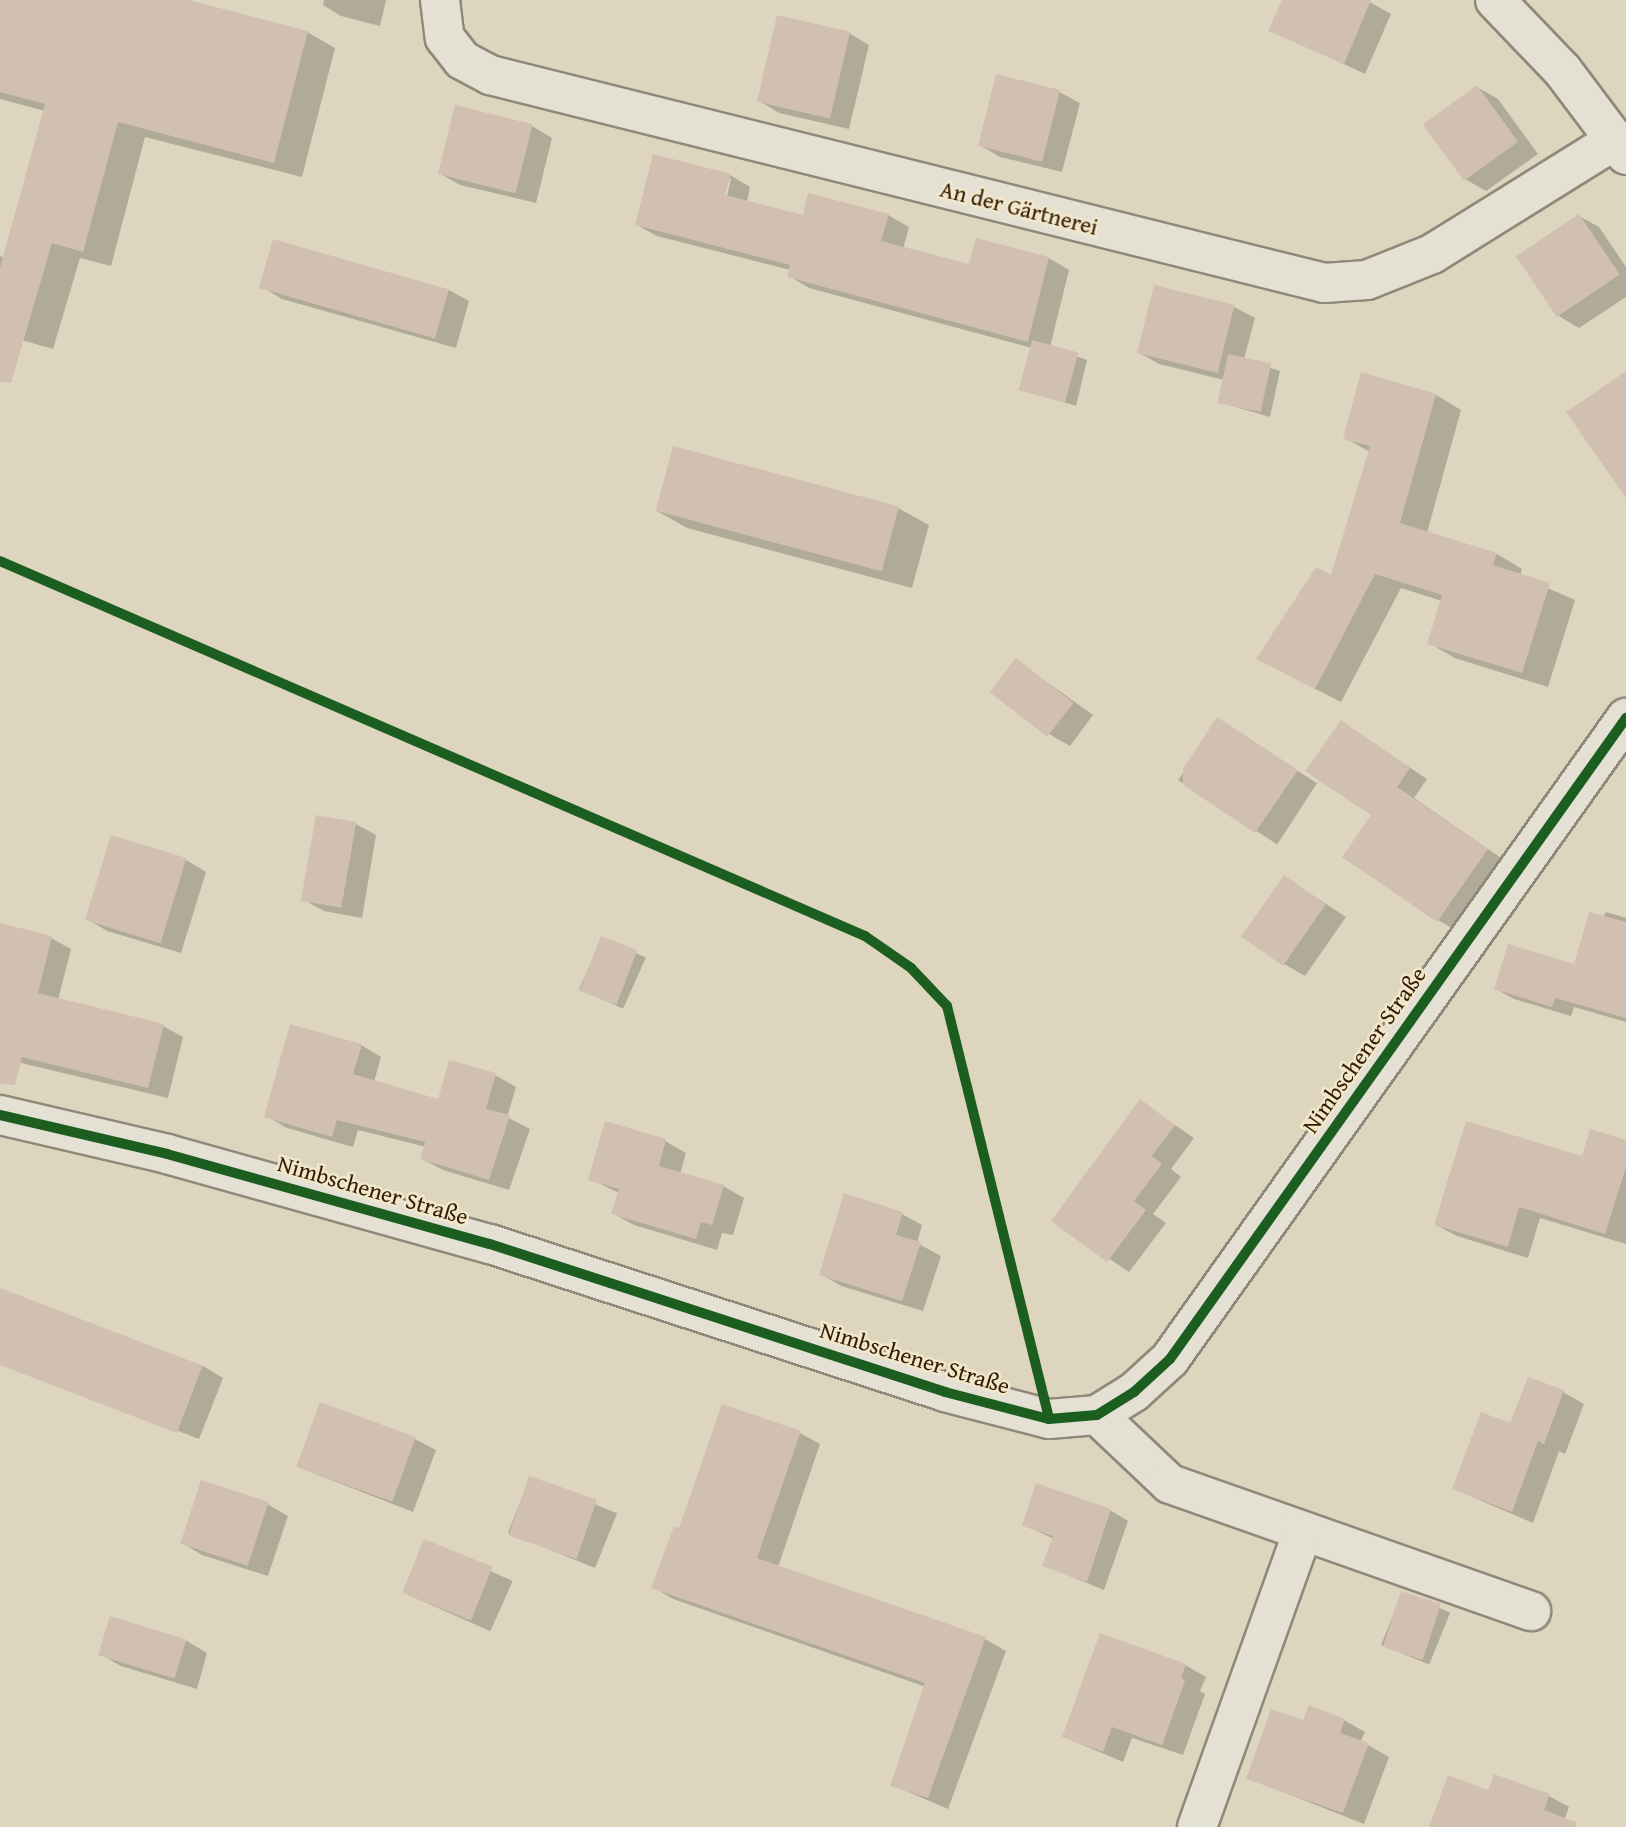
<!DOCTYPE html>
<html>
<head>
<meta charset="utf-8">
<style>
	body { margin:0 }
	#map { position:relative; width:1626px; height:1827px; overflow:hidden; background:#ddd5be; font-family:"Gentium Book Plus",serif }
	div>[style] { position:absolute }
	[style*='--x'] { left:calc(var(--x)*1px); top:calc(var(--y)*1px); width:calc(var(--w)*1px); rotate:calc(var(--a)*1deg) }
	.shadow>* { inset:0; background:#0003; transform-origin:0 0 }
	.building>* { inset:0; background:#d1c0b2; transform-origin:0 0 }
	.roads { filter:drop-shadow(2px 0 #908879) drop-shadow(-2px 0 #908879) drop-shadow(0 2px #908879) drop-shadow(0 -2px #908879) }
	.minor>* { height:38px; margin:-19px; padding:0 19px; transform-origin:19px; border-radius:19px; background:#e4e0d4 }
	.cycleway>* { height:10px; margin:-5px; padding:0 5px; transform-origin:5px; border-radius:5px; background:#1b5e20 }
	span { translate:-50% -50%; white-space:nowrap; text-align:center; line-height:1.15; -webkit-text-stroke:5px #f1e8cc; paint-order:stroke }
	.street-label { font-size:23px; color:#351b04 }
</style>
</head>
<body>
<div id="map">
	<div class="shadow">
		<div style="clip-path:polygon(0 0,182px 0,307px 32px,335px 48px,302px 177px,145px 137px,111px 266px,80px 258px,53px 349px,0 334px,0 256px,5px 258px,45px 111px,0 99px)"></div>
		<div style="clip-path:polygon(324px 0,386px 0,380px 26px,341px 16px,323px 5px)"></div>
		<div style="clip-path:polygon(1284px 0,1366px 0,1391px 14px,1365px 74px,1271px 30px)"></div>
		<div style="clip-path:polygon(849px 33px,869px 45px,849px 129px,779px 113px,759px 101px)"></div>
		<div style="clip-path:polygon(1477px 87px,1498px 99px,1538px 154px,1486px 191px,1465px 179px)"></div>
		<div style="clip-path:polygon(1059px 92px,1080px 103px,1062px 172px,1000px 157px,980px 145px)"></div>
		<div style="clip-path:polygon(532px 126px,552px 138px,536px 203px,460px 185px,439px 173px)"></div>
		<div style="clip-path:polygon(evenodd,730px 175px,750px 187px,747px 202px,804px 217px,888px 215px,909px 227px,903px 249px,971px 266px,977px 240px,1049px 258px,1069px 270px,1050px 347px,1087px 360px,1076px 406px,1021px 389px,1032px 348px,809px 288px,789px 276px,790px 270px,657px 236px,637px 225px,730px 175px,727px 179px,731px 179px,725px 204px,721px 203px,727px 179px)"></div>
		<div style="clip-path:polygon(1579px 216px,1599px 227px,1626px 267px,1626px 297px,1579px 328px,1559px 316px)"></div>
		<div style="clip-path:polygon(275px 241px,449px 290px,469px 301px,456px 348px,282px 299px,262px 287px)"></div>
		<div style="clip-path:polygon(1234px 307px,1255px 318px,1244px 359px,1280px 371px,1270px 417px,1219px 402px,1224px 380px,1159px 364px,1138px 352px)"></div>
		<div style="clip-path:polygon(1363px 374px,1436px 395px,1461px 410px,1427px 533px,1497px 554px,1522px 569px,1520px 576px,1575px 600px,1548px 687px,1455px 658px,1429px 643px,1442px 601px,1401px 588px,1341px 702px,1284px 673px,1332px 578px,1370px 452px,1345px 438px)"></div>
		<div style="clip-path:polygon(898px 508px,929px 525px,912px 588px,687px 528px,657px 511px)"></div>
		<div style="clip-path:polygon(1016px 660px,1093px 715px,1070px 746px,1049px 734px)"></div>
		<div style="left:1218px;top:719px;width:118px;height:73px;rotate:33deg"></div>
		<div style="clip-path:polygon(1341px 722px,1427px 779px,1414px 798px,1504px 860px,1455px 930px,1438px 920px,1373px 815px)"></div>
		<div style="clip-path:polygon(356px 824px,376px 835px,362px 918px,324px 911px,304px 900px)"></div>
		<div style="clip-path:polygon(186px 860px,206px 872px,181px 953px,107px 931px,87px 919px)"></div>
		<div style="clip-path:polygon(1285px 877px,1346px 917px,1305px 976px,1284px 964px)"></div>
		<div style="clip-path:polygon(1606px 912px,1626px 918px,1626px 1022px,1574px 1007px,1571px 1016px,1514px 999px,1496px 989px,1576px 966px)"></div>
		<div style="clip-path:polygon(0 925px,51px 938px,71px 949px,58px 1000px,163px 1026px,183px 1037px,168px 1098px,0 1058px)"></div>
		<div style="left:602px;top:938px;width:48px;height:56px;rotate:24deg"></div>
		<div style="clip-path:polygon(361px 1045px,381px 1057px,374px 1082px,439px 1101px,495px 1075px,516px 1087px,507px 1117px,530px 1129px,509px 1190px,443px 1170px,422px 1159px,426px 1147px,358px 1130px,353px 1147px,287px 1128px,266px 1116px)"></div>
		<div style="clip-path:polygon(1141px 1102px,1194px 1138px,1171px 1169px,1181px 1177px,1153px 1214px,1166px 1223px,1129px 1272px,1053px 1221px)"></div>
		<div style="clip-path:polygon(665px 1141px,686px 1153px,680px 1174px,723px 1186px,744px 1198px,733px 1235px,722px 1233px,717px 1250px,634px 1225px,614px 1214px,619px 1193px,590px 1179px)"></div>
		<div style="clip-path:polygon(1626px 1142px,1626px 1244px,1540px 1218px,1528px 1258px,1457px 1236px,1436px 1225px)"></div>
		<div style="clip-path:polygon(902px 1214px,922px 1225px,917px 1243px,941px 1256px,923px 1311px,841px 1286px,821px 1274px)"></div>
		<div style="clip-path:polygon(2px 1291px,203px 1366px,223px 1378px,199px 1439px,0 1362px)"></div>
		<div style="clip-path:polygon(1563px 1392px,1584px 1404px,1565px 1454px,1559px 1451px,1533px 1523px,1454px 1489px,1511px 1426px)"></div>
		<div style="clip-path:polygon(800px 1433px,820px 1444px,778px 1567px,985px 1639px,1006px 1651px,948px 1809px,892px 1785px,926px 1687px,673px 1599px,653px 1587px,680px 1530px)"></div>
		<div style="clip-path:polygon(415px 1439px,436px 1450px,413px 1512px,298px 1467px)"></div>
		<div style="left:530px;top:1478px;width:94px;height:59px;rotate:22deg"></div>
		<div style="clip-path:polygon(267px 1504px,288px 1516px,268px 1576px,202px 1555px,182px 1543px)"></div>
		<div style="clip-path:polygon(1110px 1510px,1128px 1521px,1104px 1590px,1045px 1566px,1054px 1539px,1024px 1525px)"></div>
		<div style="left:425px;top:1542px;width:96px;height:55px;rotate:24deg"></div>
		<div style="left:1402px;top:1593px;width:52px;height:56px;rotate:22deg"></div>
		<div style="clip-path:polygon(111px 1618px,187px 1641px,207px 1653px,197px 1689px,121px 1666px,100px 1654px)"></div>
		<div style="clip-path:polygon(1185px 1665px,1206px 1677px,1200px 1691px,1205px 1694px,1183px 1755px,1132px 1738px,1123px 1762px,1064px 1737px)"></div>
		<div style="clip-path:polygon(1344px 1720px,1365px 1732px,1361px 1741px,1389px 1757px,1364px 1824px,1248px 1778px)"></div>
		<div style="clip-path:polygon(1489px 1792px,1549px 1796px,1569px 1807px,1562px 1827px,1431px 1827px)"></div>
	</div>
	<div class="building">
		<div style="clip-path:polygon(0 0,189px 0,308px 31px,274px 163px,118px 122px,83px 252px,52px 243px,11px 383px,0 382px,0 268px,45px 104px,0 92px)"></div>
		<div style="clip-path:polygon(1282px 0,1371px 0,1344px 64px,1268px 31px)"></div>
		<div style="left:777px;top:15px;width:75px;height:89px;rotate:13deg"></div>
		<div style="left:996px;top:74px;width:66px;height:74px;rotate:14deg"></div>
		<div style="left:1477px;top:85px;width:70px;height:67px;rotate:54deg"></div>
		<div style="left:455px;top:105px;width:80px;height:71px;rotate:14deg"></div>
		<div style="clip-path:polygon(653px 154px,731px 174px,725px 195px,803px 215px,808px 193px,889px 214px,881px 241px,969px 264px,976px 238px,1049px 257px,1028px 342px,787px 277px,790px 265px,635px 225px)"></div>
		<div style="left:1579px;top:214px;width:73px;height:76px;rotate:56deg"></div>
		<div style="left:273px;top:239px;width:183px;height:51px;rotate:16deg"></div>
		<div style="left:1154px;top:285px;width:83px;height:70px;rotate:14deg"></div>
		<div style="left:1032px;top:340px;width:48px;height:52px;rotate:15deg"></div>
		<div style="left:1228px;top:354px;width:44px;height:50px;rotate:12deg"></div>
		<div style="clip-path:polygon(1626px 371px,1626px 498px,1566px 412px)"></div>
		<div style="clip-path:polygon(1361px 372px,1436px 394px,1400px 523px,1497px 553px,1493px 565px,1550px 583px,1522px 673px,1427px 644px,1442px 595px,1375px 574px,1315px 689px,1256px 659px,1316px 567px,1331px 575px,1370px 446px,1343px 439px)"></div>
		<div style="left:673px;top:446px;width:234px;height:67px;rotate:15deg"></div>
		<div style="left:1016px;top:658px;width:73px;height:43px;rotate:38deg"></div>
		<div style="clip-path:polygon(1217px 717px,1298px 770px,1255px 833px,1183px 785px,1183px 769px)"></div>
		<div style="clip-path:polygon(1341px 720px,1410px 768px,1397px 787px,1488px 849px,1437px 922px,1342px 857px,1371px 815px,1305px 771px)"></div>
		<div style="left:316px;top:815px;width:41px;height:87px;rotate:10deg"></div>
		<div style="left:111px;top:835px;width:79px;height:89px;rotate:17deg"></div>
		<div style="left:1284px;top:875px;width:51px;height:75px;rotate:35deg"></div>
		<div style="clip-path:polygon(1589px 912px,1626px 922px,1626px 1018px,1555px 998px,1552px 1007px,1494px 989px,1508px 944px,1574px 964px)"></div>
		<div style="clip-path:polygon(0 923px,52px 936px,38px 993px,164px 1024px,148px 1088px,22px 1057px,15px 1085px,0 1084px)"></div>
		<div style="left:601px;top:936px;width:39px;height:59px;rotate:21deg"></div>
		<div style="clip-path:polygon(290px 1024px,362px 1044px,353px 1074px,438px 1099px,449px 1060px,496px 1073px,486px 1109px,510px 1115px,489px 1180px,420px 1159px,425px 1142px,337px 1120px,332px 1137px,264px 1117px)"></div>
		<div style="clip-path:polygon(1140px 1099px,1175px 1125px,1152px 1156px,1162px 1164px,1134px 1201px,1146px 1210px,1107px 1262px,1051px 1221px)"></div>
		<div style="clip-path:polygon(605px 1121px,666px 1139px,659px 1166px,724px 1185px,712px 1225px,701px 1222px,696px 1239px,611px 1214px,619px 1189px,588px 1180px)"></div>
		<div style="clip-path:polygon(1466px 1121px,1582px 1156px,1590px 1129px,1626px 1140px,1626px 1167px,1605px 1234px,1519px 1207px,1508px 1247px,1434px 1225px)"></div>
		<div style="clip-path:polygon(844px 1193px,903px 1212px,896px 1235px,921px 1242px,902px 1301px,819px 1275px)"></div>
		<div style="left:0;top:1288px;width:217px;height:72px;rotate:21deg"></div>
		<div style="clip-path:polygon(1528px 1377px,1564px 1390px,1544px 1444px,1538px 1441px,1512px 1512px,1452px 1489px,1481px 1412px,1510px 1423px)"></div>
		<div style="left:320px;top:1402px;width:102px;height:69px;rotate:20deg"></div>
		<div style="clip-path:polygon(722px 1404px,801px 1431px,757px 1558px,986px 1637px,928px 1798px,890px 1786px,925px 1683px,651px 1588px,674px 1526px,679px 1528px)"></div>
		<div style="left:529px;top:1476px;width:72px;height:63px;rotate:19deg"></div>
		<div style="left:201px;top:1480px;width:71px;height:67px;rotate:18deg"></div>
		<div style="clip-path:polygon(1036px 1483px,1111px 1509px,1087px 1582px,1042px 1566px,1053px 1536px,1022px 1526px)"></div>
		<div style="left:424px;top:1539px;width:74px;height:58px;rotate:22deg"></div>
		<div style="left:1401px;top:1591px;width:42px;height:59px;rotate:18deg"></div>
		<div style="left:110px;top:1616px;width:80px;height:41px;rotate:17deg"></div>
		<div style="clip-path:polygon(1100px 1633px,1186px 1664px,1181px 1678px,1185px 1681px,1162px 1745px,1112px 1727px,1103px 1752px,1062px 1737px)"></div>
		<div style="clip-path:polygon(1309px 1705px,1345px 1719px,1340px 1733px,1369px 1743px,1343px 1813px,1246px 1779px,1271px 1709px,1303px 1720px)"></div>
		<div style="clip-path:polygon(1494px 1774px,1550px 1794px,1544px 1810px,1576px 1822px,1576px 1827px,1429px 1827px,1448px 1775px,1488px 1790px)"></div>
	</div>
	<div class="roads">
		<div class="minor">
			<div style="--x:440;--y:0;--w:38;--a:83"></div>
			<div style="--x:445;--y:38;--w:28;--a:52"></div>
			<div style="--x:462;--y:60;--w:32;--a:28"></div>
			<div style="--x:490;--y:75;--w:860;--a:14"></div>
			<div style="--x:1324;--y:283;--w:43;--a:-4"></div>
			<div style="--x:1367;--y:280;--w:70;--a:-21.8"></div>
			<div style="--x:1432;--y:254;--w:216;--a:-31.9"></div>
			<div style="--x:1495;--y:0;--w:98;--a:46.2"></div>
			<div style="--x:1563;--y:71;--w:105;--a:53.1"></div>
			<div style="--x:0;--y:1115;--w:171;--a:13.1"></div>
			<div style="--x:167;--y:1154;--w:335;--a:15.6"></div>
			<div style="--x:490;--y:1244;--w:478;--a:18"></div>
			<div style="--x:945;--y:1392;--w:107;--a:14.6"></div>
			<div style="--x:1049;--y:1419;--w:48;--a:-4.8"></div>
			<div style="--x:1097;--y:1415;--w:44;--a:-31.9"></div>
			<div style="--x:1134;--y:1392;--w:49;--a:-42.5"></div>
			<div style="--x:1170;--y:1359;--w:787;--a:-54.57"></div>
			<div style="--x:1097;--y:1415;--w:100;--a:43.4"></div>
			<div style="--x:1170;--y:1484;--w:383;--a:19.4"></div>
			<div style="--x:1197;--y:1827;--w:314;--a:-70.3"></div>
		</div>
	</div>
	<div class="cycleway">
		<div style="--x:0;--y:561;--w:943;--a:23.44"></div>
		<div style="--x:865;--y:936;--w:56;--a:34.8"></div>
		<div style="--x:911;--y:968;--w:52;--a:46.5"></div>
		<div style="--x:947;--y:1006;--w:425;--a:76.1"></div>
		<div style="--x:0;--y:1115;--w:171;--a:13.1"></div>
		<div style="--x:167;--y:1154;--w:335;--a:15.6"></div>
		<div style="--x:490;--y:1244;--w:478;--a:18"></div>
		<div style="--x:945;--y:1392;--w:107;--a:14.6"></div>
		<div style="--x:1049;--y:1419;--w:48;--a:-4.8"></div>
		<div style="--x:1097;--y:1415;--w:44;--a:-31.9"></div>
		<div style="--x:1134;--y:1392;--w:49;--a:-42.5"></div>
		<div style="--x:1170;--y:1359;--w:787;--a:-54.57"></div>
	</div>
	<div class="street-label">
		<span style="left:1019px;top:208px;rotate:14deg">An der Gärtnerei</span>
		<span style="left:1364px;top:1050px;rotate:-55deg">Nimbschener Straße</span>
		<span style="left:373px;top:1190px;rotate:16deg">Nimbschener Straße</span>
		<span style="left:915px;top:1358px;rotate:17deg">Nimbschener Straße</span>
	</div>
</div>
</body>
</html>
